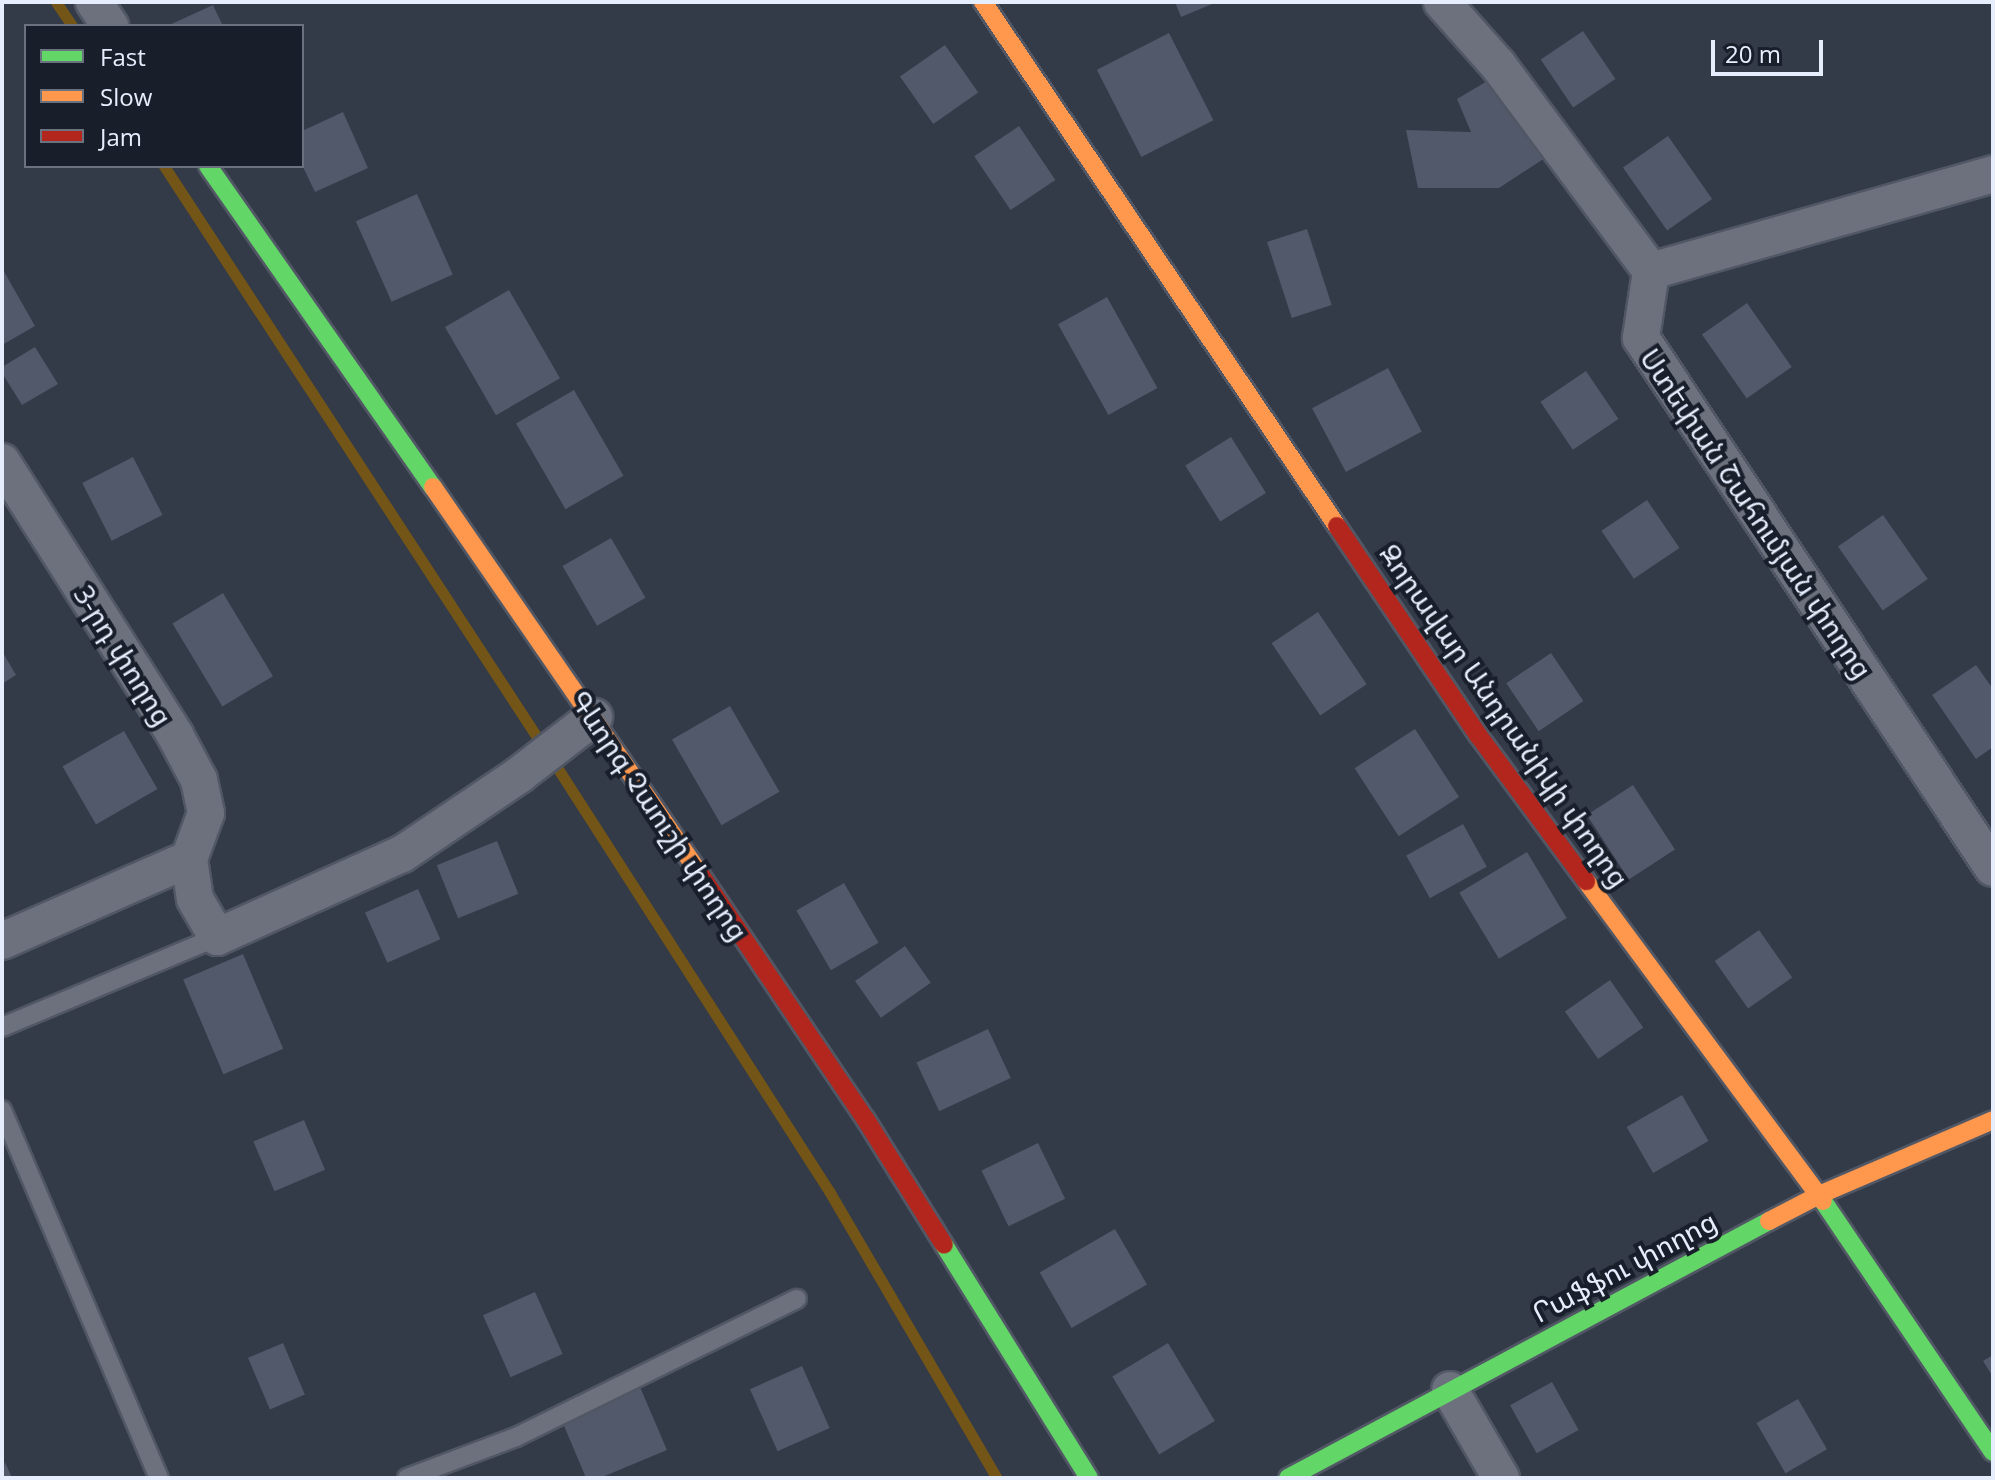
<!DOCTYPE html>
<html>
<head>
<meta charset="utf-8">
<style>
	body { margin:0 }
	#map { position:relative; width:1995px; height:1480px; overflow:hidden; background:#333a48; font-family:"Open Sans","Noto Sans Armenian",sans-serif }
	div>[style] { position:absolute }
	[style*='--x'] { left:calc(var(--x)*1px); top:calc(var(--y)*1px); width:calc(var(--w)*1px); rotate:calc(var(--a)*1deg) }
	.stream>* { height:11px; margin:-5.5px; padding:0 5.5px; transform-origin:5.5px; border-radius:5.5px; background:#725517 }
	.building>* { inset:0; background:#51596a; transform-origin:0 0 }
	.roads { filter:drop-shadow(2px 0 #515764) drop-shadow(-2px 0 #515764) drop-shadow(0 2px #515764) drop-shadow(0 -2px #515764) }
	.lane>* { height:18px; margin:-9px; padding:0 9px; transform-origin:9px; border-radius:9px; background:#6c717d }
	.street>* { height:36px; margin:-18px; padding:0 18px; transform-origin:18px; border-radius:18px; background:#6c717d }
	.fast>* { height:18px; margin:-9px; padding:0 9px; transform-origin:9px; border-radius:9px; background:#63d668 }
	.slow>* { height:18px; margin:-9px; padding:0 9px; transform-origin:9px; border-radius:9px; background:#ff974d }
	.jam>* { height:18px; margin:-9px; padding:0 9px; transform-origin:9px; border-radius:9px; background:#b3261e }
	span { translate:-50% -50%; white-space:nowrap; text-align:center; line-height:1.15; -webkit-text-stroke:8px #191f2a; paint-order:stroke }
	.street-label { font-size:28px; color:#e6eefe }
	.frame { position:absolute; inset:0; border:4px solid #e6eefe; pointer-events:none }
	.legend { position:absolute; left:24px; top:24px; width:280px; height:144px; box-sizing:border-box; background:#191f2a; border:2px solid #6b727f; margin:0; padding:10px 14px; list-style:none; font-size:24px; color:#e6eefe }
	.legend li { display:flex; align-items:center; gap:16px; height:40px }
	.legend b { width:40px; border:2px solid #6b727f }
	.scale { position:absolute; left:1711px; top:40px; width:112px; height:36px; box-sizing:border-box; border:4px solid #e6eefe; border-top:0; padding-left:10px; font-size:24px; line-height:28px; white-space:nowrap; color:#e6eefe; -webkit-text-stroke:6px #191f2a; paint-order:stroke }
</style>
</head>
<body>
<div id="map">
	<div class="stream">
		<div style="--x:56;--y:2;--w:29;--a:56"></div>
		<div style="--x:164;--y:166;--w:682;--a:56.85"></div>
		<div style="--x:551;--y:758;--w:515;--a:57.3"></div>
		<div style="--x:829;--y:1191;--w:333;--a:59.7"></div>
	</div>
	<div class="building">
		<div style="clip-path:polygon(1175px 2px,1217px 2px,1181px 17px)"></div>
		<div style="clip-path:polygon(213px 5px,223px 26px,167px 26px)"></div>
		<div style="left:1583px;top:31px;width:58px;height:51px;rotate:56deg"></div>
		<div style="left:1169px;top:33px;width:98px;height:81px;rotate:63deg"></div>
		<div style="left:945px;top:45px;width:58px;height:55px;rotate:55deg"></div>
		<div style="clip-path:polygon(1494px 77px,1548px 156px,1499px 188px,1418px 188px,1406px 130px,1471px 132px,1457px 99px)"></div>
		<div style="clip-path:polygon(343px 112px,368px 168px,315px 192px,302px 165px,302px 131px)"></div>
		<div style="left:1019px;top:126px;width:65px;height:54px;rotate:56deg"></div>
		<div style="left:1668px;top:136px;width:77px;height:55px;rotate:55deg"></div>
		<div style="left:417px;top:194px;width:88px;height:67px;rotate:66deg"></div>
		<div style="left:1307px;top:229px;width:80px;height:42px;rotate:72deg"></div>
		<div style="clip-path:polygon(2px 268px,35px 326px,2px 345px)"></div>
		<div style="left:509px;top:290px;width:102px;height:74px;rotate:60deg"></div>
		<div style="left:1107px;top:297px;width:104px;height:56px;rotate:61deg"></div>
		<div style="left:1747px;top:303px;width:78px;height:55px;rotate:55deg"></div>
		<div style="clip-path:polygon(35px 347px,58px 384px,22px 405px,2px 373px,2px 367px)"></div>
		<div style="left:1388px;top:368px;width:72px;height:86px;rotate:62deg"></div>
		<div style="left:1586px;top:371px;width:58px;height:55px;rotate:56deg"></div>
		<div style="left:574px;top:390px;width:99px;height:67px;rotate:60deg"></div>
		<div style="left:1231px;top:437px;width:66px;height:54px;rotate:58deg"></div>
		<div style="left:133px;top:457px;width:65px;height:57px;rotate:63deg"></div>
		<div style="left:1647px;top:500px;width:58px;height:55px;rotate:56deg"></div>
		<div style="left:1883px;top:515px;width:78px;height:55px;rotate:55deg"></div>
		<div style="left:611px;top:538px;width:69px;height:56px;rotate:60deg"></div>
		<div style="left:223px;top:593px;width:97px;height:59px;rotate:59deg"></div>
		<div style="left:1318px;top:612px;width:87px;height:56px;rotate:56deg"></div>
		<div style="clip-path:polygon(2px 651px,16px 675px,2px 684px)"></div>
		<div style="left:1551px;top:653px;width:58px;height:54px;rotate:56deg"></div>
		<div style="clip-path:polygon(1976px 665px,1993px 689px,1993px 747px,1976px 759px,1932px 695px)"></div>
		<div style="left:730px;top:706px;width:99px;height:67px;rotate:60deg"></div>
		<div style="left:1415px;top:729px;width:81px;height:72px;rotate:57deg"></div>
		<div style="left:124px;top:731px;width:67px;height:71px;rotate:60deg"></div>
		<div style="left:1633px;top:785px;width:77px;height:55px;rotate:57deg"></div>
		<div style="left:1463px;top:824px;width:49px;height:65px;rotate:61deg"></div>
		<div style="left:497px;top:841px;width:57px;height:65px;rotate:68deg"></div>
		<div style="left:1527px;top:852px;width:77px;height:79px;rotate:59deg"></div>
		<div style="left:844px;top:883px;width:69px;height:55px;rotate:60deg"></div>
		<div style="left:418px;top:889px;width:55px;height:58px;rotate:66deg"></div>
		<div style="left:1759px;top:930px;width:58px;height:54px;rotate:55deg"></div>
		<div style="left:905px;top:946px;width:45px;height:61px;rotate:55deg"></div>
		<div style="left:243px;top:954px;width:103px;height:65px;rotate:67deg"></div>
		<div style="left:1610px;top:980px;width:58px;height:55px;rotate:55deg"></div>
		<div style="left:988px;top:1029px;width:54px;height:79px;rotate:65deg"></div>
		<div style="left:1682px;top:1095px;width:53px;height:64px;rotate:60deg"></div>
		<div style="left:304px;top:1120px;width:54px;height:55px;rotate:67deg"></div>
		<div style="left:1038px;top:1143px;width:62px;height:63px;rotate:64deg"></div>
		<div style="left:1115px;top:1229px;width:64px;height:87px;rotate:60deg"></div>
		<div style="left:535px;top:1292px;width:68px;height:57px;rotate:66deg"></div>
		<div style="left:283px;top:1343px;width:56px;height:38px;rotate:67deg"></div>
		<div style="left:1168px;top:1343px;width:91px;height:65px;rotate:59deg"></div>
		<div style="clip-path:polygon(1993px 1355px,1993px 1377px,1983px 1361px)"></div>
		<div style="left:802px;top:1366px;width:68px;height:57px;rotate:66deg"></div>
		<div style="left:1552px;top:1382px;width:55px;height:48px;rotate:61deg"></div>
		<div style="clip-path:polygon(640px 1387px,667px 1450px,600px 1478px,586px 1478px,562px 1421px)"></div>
		<div style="left:1798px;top:1399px;width:58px;height:48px;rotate:60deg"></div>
		<div style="clip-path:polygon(5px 1462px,12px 1478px,2px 1478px)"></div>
	</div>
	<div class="roads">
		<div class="lane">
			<div style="--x:2;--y:1027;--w:233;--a:-22.7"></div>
			<div style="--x:2;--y:1110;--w:400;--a:66.9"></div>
			<div style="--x:407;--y:1478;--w:116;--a:-20.6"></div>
			<div style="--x:516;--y:1437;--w:313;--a:-26.2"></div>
		</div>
		<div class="street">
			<div style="--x:94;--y:2;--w:29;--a:56"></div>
			<div style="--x:1442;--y:2;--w:84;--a:48.4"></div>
			<div style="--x:1498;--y:65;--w:257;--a:53.4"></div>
			<div style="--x:1651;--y:271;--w:68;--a:98.5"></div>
			<div style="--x:1641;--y:338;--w:636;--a:56.41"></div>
			<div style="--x:1651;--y:271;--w:355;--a:-15.8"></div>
			<div style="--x:2;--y:462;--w:323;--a:57.6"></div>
			<div style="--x:175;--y:735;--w:51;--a:61.9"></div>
			<div style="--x:199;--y:780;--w:34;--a:78"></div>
			<div style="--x:206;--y:813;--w:49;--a:110.3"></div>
			<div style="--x:189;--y:859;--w:40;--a:81.5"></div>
			<div style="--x:195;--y:899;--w:44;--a:59.9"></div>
			<div style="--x:217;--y:937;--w:203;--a:-24.2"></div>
			<div style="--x:402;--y:854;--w:141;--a:-34"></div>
			<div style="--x:519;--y:775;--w:95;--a:-37.7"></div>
			<div style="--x:2;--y:941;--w:204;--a:-23.7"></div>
			<div style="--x:1450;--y:1390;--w:102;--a:59.9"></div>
		</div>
		<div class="fast">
			<div style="--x:208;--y:166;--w:392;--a:55"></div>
			<div style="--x:1823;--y:1201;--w:303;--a:55.9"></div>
			<div style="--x:944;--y:1245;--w:274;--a:58.1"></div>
			<div style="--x:1288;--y:1478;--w:545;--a:-28.12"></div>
		</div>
		<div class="slow">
			<div style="--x:983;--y:2;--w:632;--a:55.96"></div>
			<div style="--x:433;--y:487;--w:470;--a:55.4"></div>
			<div style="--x:1586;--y:881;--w:398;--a:53.5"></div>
			<div style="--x:1769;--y:1221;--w:56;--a:-27.5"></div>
			<div style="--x:1819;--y:1195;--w:189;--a:-23.3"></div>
		</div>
		<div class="jam">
			<div style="--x:1337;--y:526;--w:252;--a:56"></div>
			<div style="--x:1478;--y:735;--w:182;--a:53.5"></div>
			<div style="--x:700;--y:874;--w:297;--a:56"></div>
			<div style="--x:866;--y:1120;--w:147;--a:58"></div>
		</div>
	</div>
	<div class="street-label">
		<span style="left:1757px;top:513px;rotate:56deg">Ստեփան Շահումյան փողոց</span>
		<span style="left:124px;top:655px;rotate:58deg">3-րդ փողոց</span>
		<span style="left:1505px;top:715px;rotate:55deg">Զորավար Անդրանիկի փողոց</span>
		<span style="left:660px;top:815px;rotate:56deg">Գևորգ Չաուշի փողոց</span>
		<span style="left:1624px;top:1266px;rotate:-28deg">Րաֆֆու փողոց</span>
	</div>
	<div class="frame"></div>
	<ul class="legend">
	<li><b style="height:10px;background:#63d668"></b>Fast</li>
	<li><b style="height:10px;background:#ff974d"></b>Slow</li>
	<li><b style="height:10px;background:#b3261e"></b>Jam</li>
	</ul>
	<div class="scale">20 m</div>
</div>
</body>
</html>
